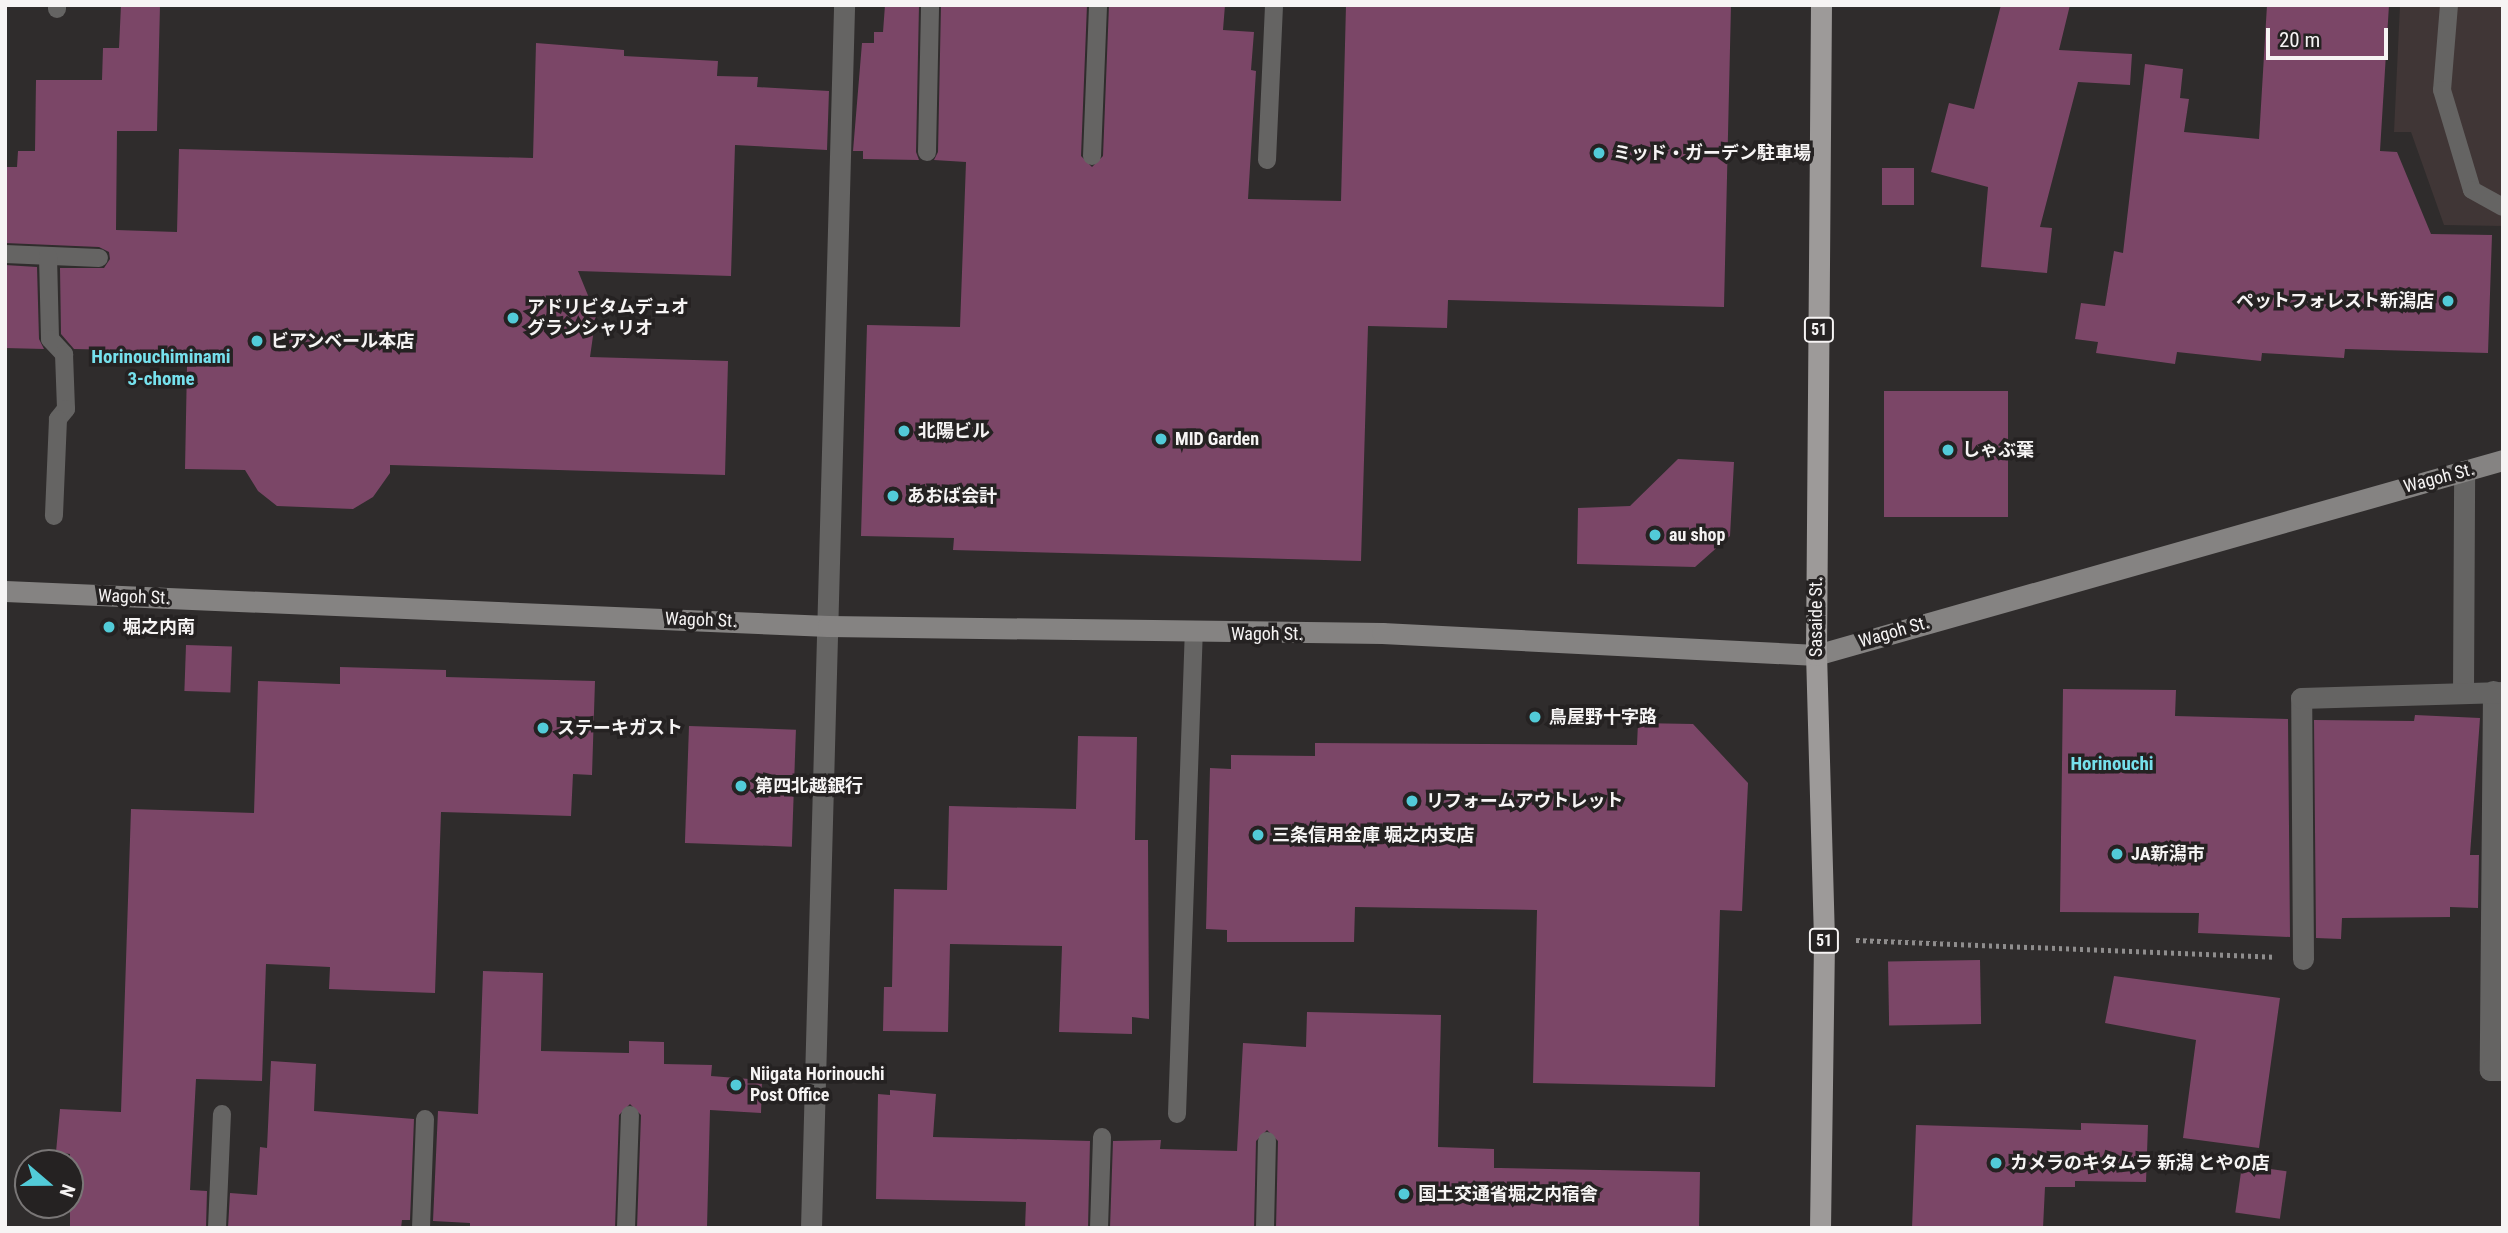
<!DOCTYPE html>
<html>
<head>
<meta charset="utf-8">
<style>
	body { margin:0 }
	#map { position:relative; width:2508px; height:1233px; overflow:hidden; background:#2f2c2c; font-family:"Roboto Condensed","Noto Sans JP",sans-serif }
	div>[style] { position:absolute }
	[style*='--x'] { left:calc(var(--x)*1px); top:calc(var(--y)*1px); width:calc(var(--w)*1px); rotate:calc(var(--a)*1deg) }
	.built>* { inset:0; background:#403636 }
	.building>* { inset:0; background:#7b4667; transform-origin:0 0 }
	.path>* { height:4.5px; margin-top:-2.25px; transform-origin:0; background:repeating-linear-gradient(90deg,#8f8d8d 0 3.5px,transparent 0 7px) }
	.lane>* { height:18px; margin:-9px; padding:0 9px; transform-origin:9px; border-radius:9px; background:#656463 }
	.street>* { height:21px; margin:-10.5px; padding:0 10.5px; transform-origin:10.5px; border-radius:10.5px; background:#656463 }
	.secondary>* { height:21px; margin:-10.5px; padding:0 10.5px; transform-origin:10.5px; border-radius:10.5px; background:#858382 }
	.primary>* { height:21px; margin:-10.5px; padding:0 10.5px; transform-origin:10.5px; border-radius:10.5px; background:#9d9a99 }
	.dots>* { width:19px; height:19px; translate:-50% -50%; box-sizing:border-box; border:4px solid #252222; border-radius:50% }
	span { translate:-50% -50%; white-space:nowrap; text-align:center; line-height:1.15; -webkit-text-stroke:7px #252222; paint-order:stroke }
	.shield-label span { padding:2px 5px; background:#252222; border:2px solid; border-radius:5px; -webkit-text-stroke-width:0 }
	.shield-label { font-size:16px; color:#f6f4f4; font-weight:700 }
	.poi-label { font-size:18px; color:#f6f4f4; font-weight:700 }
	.left { translate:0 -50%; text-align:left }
	.right { translate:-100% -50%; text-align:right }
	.street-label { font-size:18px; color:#f6f4f4 }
	.neighbourhood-label { font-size:19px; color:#76e1ed; font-weight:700 }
	.frame { position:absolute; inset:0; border:7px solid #f6f4f4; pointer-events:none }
	.north { position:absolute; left:14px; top:1149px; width:70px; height:70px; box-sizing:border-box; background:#252222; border:2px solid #797676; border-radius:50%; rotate:110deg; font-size:19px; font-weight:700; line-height:28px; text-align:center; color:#f6f4f4 }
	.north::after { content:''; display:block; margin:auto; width:24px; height:32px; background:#52cbd8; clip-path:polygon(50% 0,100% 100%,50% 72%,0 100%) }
	.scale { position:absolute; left:2266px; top:28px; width:122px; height:32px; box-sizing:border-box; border:4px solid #f6f4f4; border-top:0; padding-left:9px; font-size:21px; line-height:24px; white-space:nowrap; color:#f6f4f4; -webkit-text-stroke:5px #252222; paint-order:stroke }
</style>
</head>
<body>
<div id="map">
	<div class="built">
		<div style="clip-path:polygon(2400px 5px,2503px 5px,2503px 226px,2444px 225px,2411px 132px,2394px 132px)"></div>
	</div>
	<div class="building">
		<div style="clip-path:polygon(121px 5px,160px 5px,157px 131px,117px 131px,116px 230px,177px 232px,179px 149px,533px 158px,536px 43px,624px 50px,624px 56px,718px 61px,717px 76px,758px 77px,757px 87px,829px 91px,827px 150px,735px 145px,731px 276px,578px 271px,596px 315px,590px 357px,728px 361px,725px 475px,390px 465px,390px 473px,373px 497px,353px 509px,277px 506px,258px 491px,245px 470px,185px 469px,187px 365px,121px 364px,121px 350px,74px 349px,61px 334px,60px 268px,104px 268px,110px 259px,109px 252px,99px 247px,5px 243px,5px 167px,17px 167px,18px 151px,35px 151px,36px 80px,102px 80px,103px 48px,119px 48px)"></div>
		<div style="clip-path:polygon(885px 5px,919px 5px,916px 152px,919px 160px,863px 159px,863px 151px,853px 151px,862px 43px,874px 43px,874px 32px,883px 32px)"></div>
		<div style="clip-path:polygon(941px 5px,1087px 5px,1081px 156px,1092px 167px,1103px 156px,1109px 5px,1225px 5px,1223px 30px,1254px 32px,1251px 70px,1256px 71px,1248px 199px,1341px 201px,1346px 5px,1731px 5px,1724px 307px,1448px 300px,1447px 328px,1368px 326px,1361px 561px,953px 550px,954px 538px,861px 536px,867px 325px,960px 327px,966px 162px,934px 160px,938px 152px)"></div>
		<div style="clip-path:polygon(2001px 5px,2070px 5px,2059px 50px,2132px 54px,2130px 85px,2078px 82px,2040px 227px,2052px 228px,2047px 273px,1981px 267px,1988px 187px,1931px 172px,1949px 103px,1974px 109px)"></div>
		<div style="clip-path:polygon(2267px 5px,2389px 5px,2380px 151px,2397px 152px,2431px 234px,2492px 235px,2488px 353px,2345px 349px,2344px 358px,2262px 353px,2261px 361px,2177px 352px,2175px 364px,2096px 353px,2098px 342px,2075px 339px,2081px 303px,2105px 306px,2114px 251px,2123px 253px,2145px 64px,2183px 69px,2180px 98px,2189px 99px,2184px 132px,2259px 139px)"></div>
		<div style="left:1914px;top:168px;width:37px;height:32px;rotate:90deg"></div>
		<div style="clip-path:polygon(5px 265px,37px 267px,39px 339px,44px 349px,5px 348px)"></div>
		<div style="left:1884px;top:391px;width:124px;height:126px"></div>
		<div style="clip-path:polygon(1678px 459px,1734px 462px,1730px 536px,1695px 567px,1577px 564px,1578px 508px,1630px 506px)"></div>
		<div style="left:186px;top:645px;width:46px;height:46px;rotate:2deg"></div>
		<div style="clip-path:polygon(340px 667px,446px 670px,446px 677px,595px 681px,592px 775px,573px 774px,571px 816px,441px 812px,435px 993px,329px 989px,330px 967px,266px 964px,262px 1081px,196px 1079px,190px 1190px,207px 1191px,206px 1228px,70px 1228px,70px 1154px,56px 1152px,60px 1109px,121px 1112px,131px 809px,254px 813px,258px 681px,340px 684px)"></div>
		<div style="clip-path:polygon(2063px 689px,2176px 690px,2175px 716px,2288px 719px,2290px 937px,2198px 933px,2199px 913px,2060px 912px)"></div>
		<div style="clip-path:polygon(2415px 715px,2480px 718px,2470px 855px,2479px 855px,2478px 908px,2450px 907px,2450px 917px,2342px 918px,2341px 939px,2316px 938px,2314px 720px,2414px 721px)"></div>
		<div style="clip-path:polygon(1638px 723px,1693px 724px,1748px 783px,1742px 911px,1720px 910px,1715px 1087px,1533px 1083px,1537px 910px,1355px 907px,1354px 942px,1227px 942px,1227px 930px,1206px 929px,1210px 768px,1231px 769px,1231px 755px,1315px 756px,1315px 743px,1637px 745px)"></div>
		<div style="left:689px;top:726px;width:107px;height:117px;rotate:2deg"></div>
		<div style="clip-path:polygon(1078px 736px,1137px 737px,1135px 840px,1148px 840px,1149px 1019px,1132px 1017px,1132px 1034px,1059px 1032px,1062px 946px,950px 944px,948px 1032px,883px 1031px,884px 987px,892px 987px,894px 889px,947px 890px,949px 806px,1076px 809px)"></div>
		<div style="left:1980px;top:960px;width:64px;height:92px;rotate:89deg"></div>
		<div style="clip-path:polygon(483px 971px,543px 973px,541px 1051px,629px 1053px,629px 1041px,664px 1042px,664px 1064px,712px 1065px,711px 1076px,762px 1080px,761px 1113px,710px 1110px,707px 1228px,637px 1228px,641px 1115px,630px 1104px,619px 1115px,615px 1228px,470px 1228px,470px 1223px,433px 1221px,438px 1111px,478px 1114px)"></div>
		<div style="clip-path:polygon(2114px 976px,2280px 998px,2259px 1148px,2183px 1138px,2196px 1040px,2105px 1023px)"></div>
		<div style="clip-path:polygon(1307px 1012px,1441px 1015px,1438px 1147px,1494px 1149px,1494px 1168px,1500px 1168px,1700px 1172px,1699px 1228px,1276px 1228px,1278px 1141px,1267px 1130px,1256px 1141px,1254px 1228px,1110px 1228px,1113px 1141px,1161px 1140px,1160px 1149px,1237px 1151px,1243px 1043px,1306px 1047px)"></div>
		<div style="clip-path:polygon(271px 1061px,316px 1064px,314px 1111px,414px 1119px,410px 1220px,402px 1220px,401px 1228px,228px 1228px,230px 1193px,257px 1195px,260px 1147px,267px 1148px)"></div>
		<div style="clip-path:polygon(890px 1090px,936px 1094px,933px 1137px,1090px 1141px,1088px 1228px,1025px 1228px,1026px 1202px,876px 1199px,878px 1094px,890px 1095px)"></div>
		<div style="clip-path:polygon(2081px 1123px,2148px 1125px,2146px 1182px,2075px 1181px,2075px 1187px,2045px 1187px,2043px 1228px,1912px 1228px,1916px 1125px,2081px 1130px)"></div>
		<div style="left:2242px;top:1165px;width:45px;height:48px;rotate:8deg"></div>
	</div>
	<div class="path">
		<div style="--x:1856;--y:940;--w:418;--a:2.3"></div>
	</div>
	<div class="lane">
		<div style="--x:2449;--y:5;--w:85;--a:94.7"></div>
		<div style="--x:2442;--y:90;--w:104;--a:73.3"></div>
		<div style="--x:2472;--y:190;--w:35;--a:29"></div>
		<div style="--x:57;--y:9;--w:4;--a:-90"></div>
		<div style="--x:927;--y:152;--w:147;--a:-88.8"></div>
		<div style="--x:1092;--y:156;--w:151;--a:-87.7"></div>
		<div style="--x:1267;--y:160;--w:155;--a:-87.4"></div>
		<div style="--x:5;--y:254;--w:94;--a:2.4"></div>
		<div style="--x:48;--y:256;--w:83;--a:88.6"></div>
		<div style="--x:50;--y:339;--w:21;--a:47"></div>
		<div style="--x:64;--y:354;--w:55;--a:87.9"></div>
		<div style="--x:66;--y:409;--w:13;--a:129"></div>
		<div style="--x:58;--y:419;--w:97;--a:92.4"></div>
		<div style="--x:1177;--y:1114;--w:480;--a:-88"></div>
		<div style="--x:217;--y:1228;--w:114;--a:-87.5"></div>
		<div style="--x:421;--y:1228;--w:109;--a:-87.9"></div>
		<div style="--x:626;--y:1228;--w:113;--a:-88"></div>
		<div style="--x:1099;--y:1228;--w:91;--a:-88.1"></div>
		<div style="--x:1265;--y:1228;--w:87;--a:-88.7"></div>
	</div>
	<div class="street">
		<div style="--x:2493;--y:691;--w:379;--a:90.5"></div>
		<div style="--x:2490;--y:1070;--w:13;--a:0"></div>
		<div style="--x:2463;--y:693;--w:222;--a:-89.7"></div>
		<div style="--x:2303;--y:959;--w:261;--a:-90.4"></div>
		<div style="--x:2301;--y:698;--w:202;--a:-1.7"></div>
		<div style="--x:811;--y:1228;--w:1223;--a:-88.45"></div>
	</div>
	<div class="secondary">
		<div style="--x:5;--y:591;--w:824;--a:2.44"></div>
		<div style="--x:828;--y:626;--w:554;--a:0.72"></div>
		<div style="--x:1382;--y:633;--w:435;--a:2.9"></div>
		<div style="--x:1816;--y:655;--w:714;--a:-15.85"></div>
	</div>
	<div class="primary">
		<div style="--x:1820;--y:1228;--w:289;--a:-89.2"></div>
		<div style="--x:1824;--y:939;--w:284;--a:-91.6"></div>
		<div style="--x:1816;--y:655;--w:650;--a:-89.56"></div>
	</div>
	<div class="dots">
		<div style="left:1599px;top:153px;background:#52cbd8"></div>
		<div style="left:2448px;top:301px;background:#52cbd8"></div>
		<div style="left:513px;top:318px;background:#52cbd8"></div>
		<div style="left:257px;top:341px;background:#52cbd8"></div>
		<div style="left:904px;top:431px;background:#52cbd8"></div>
		<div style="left:1161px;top:439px;background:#52cbd8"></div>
		<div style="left:1948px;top:450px;background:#52cbd8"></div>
		<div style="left:893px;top:496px;background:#52cbd8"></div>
		<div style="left:1655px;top:535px;background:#52cbd8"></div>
		<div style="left:109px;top:627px;background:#52cbd8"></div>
		<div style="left:1535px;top:717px;background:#52cbd8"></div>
		<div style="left:543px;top:728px;background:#52cbd8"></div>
		<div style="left:741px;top:786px;background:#52cbd8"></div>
		<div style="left:1412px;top:801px;background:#52cbd8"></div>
		<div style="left:1258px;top:835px;background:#52cbd8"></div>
		<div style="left:2117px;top:854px;background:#52cbd8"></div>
		<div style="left:736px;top:1085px;background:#52cbd8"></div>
		<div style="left:1996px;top:1163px;background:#52cbd8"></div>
		<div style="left:1404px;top:1194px;background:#52cbd8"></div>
	</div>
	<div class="shield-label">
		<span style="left:1819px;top:330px">51</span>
		<span style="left:1824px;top:941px">51</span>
	</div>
	<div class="poi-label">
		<span class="left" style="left:1613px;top:153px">ミッド・ガーデン駐車場</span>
		<span class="right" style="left:2434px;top:301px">ペットフォレスト新潟店</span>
		<span class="left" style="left:527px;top:318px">アドリビタムデュオ<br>グランシャリオ</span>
		<span class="left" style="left:271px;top:341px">ビアンベール本店</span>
		<span class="left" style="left:918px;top:431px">北陽ビル</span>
		<span class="left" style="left:1175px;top:439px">MID Garden</span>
		<span class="left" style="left:1962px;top:450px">しゃぶ葉</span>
		<span class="left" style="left:907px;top:496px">あおば会計</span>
		<span class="left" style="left:1669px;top:535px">au shop</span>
		<span class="left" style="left:123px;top:627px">堀之内南</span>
		<span class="left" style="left:1549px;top:717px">鳥屋野十字路</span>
		<span class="left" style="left:557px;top:728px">ステーキガスト</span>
		<span class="left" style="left:755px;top:786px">第四北越銀行</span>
		<span class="left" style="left:1426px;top:801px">リフォームアウトレット</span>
		<span class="left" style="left:1272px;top:835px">三条信用金庫 堀之内支店</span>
		<span class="left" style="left:2131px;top:854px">JA新潟市</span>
		<span class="left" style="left:750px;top:1085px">Niigata Horinouchi<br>Post Office</span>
		<span class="left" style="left:2010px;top:1163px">カメラのキタムラ 新潟 とやの店</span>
		<span class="left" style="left:1418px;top:1194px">国土交通省堀之内宿舎</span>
	</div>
	<div class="street-label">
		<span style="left:2439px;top:478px;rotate:-15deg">Wagoh St.</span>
		<span style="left:134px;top:597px;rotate:2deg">Wagoh St.</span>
		<span style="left:1816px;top:617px;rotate:-90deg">Sasaide St.</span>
		<span style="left:701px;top:620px;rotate:2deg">Wagoh St.</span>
		<span style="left:1894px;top:632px;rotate:-16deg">Wagoh St.</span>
		<span style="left:1267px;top:634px">Wagoh St.</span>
	</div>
	<div class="neighbourhood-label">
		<span style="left:161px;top:368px">Horinouchiminami<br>3-chome</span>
		<span style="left:2112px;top:764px">Horinouchi</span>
	</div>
	<div class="frame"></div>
	<div class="north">N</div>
	<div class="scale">20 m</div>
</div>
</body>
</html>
